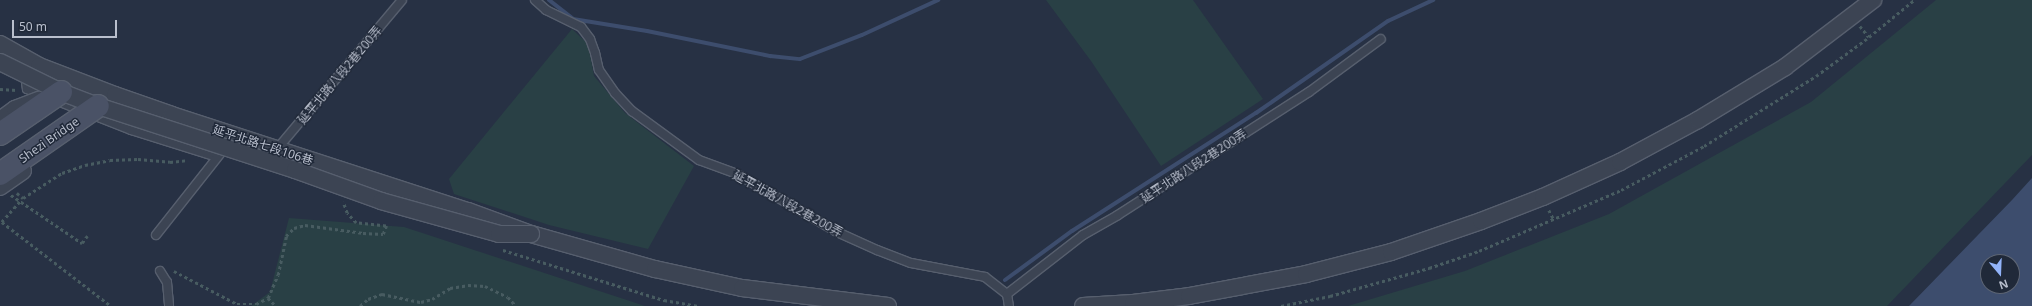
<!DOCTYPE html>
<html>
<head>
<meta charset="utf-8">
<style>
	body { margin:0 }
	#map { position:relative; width:2032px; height:306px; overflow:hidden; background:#273144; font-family:"Noto Sans","Noto Sans TC",sans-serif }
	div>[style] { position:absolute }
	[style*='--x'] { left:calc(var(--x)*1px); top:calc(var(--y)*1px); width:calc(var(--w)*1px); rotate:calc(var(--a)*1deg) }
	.green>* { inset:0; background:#294045 }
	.water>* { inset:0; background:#3d4d6d }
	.stream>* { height:4px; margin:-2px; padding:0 2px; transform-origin:2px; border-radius:2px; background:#3d4d6d }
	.path>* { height:2.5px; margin-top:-1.25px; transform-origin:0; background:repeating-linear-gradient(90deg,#485c61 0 3px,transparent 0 6px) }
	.roads { filter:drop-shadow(1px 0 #575f6e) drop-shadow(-1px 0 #575f6e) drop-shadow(0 1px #575f6e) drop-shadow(0 -1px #575f6e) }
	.lane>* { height:8px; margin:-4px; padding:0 4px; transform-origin:4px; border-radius:4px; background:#3c4453 }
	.street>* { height:16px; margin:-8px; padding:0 8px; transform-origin:8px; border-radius:8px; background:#3c4453 }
	.path-bridge>* { height:2.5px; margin-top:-1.25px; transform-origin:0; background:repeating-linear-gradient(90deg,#485c61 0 3px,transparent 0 6px) }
	.bridges { filter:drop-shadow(1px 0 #575f6e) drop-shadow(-1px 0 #575f6e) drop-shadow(0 1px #575f6e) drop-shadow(0 -1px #575f6e) }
	.street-bridge>* { height:16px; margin:-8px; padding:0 8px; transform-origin:8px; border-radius:8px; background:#3c4453 }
	.secondary-bridge>* { height:22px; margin:-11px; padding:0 11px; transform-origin:11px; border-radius:11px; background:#4a5266 }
	span { translate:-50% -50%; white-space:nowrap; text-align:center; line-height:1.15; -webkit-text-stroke:3px #202939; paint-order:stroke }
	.street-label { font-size:12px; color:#b9bfcd }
	.north { position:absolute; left:1980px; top:254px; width:40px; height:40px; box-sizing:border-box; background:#202939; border:1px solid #5d6574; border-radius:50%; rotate:161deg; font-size:11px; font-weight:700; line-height:16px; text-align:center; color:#b9bfcd }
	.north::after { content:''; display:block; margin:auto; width:14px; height:18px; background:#92b3f9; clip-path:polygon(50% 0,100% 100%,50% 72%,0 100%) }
	.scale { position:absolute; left:12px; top:20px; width:105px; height:18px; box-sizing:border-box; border:2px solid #b9bfcd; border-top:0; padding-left:5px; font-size:12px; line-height:14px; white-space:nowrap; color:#b9bfcd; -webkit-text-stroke:3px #202939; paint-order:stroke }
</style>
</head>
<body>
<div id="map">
	<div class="green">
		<div style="clip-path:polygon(1046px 0,1193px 0,1263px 99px,1161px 166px,1091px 61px)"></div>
		<div style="clip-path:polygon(1936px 0,2032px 0,2032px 155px,1887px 306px,1348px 306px,1465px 271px,1609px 214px,1811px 102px)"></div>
		<div style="clip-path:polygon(572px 29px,588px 44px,594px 76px,625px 113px,694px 166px,648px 249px,549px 225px,454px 194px,449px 179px)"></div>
		<div style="clip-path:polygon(289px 218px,404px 227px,645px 306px,251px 306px,270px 292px)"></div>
	</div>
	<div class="water">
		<div style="clip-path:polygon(evenodd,2032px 178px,2032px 306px,1909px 306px,2012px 200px,2032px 178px,1988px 262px,2012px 262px,2012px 286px,1988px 286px,1988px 262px)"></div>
	</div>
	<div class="stream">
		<div style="--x:549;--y:0;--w:31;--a:38"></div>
		<div style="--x:573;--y:19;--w:75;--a:9.2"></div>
		<div style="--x:647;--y:31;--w:126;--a:11.5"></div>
		<div style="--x:770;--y:56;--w:30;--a:6"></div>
		<div style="--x:800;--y:59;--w:66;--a:-21.2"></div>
		<div style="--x:862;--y:35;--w:84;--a:-24.7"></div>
		<div style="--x:1005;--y:280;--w:83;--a:-36.2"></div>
		<div style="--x:1072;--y:231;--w:219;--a:-32.7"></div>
		<div style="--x:1256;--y:113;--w:161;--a:-34.9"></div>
		<div style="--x:1388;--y:21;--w:50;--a:-25"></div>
	</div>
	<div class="path">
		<div style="--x:1860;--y:26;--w:14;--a:51"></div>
		<div style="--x:0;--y:89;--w:17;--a:3"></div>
		<div style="--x:11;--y:195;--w:86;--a:34.1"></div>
		<div style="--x:82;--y:243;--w:9;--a:-54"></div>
		<div style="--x:23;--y:198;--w:46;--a:-32.7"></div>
		<div style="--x:62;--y:173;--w:24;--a:-19"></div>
		<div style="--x:85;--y:165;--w:25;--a:-11"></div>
		<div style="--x:110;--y:160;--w:28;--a:-2"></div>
		<div style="--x:138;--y:159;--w:32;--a:5"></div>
		<div style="--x:170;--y:162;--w:18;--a:-6"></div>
		<div style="--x:20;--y:202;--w:27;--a:132"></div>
		<div style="--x:2;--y:222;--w:138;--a:37.6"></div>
		<div style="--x:1549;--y:210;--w:11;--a:63"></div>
		<div style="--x:503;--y:250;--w:169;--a:17.3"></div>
		<div style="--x:664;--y:300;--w:35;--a:10"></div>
		<div style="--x:174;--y:271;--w:71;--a:27.6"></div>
		<div style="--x:237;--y:304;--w:19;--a:0"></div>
		<div style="--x:256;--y:304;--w:13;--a:-27"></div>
		<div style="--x:268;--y:298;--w:25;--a:-67"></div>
		<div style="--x:278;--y:275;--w:40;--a:-78"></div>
		<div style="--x:286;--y:236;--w:11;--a:-45"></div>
		<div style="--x:294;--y:228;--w:11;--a:-15"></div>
		<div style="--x:305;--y:225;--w:59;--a:7.9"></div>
		<div style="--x:363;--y:233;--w:20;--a:3"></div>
		<div style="--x:383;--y:234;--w:9;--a:-69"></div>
		<div style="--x:386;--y:226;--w:30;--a:-174"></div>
		<div style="--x:356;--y:223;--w:13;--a:-132"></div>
		<div style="--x:347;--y:213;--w:12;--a:-110"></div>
		<div style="--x:268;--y:298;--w:11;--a:45"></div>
		<div style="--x:360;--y:306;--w:11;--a:-41"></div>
		<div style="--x:368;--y:299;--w:15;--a:-20"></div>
		<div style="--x:382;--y:294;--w:40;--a:12"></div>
		<div style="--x:421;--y:302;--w:11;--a:-15"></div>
		<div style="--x:432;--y:299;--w:21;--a:-31"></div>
		<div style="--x:450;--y:288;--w:18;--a:-9"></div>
		<div style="--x:468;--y:285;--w:17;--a:3"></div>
		<div style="--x:485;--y:286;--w:25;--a:26"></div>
		<div style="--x:508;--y:297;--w:12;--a:48"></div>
		<div style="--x:1281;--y:306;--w:50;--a:-11.5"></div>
		<div style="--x:1330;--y:296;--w:103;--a:-15.8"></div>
		<div style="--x:1429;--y:268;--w:53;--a:-18.8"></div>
		<div style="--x:1479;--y:251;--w:155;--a:-23.2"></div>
		<div style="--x:1621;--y:190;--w:94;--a:-27.9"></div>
		<div style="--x:1704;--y:146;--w:132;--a:-32"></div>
		<div style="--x:1816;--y:76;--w:66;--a:-36.3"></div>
		<div style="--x:1869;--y:37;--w:58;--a:-39.4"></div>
	</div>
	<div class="roads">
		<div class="lane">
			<div style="--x:535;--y:0;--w:15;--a:42"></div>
			<div style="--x:546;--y:10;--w:39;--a:26"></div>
			<div style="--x:581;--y:27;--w:15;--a:53"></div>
			<div style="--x:590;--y:39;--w:15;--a:70"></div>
			<div style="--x:595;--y:53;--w:17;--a:77"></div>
			<div style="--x:599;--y:70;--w:28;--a:55"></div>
			<div style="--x:615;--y:93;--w:25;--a:47"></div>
			<div style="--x:632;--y:111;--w:83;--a:36.2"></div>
			<div style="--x:699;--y:160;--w:40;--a:20.2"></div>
			<div style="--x:737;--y:174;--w:116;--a:30.1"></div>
			<div style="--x:837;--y:232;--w:44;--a:24.2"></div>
			<div style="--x:877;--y:250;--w:36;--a:21"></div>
			<div style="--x:911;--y:263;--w:75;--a:10.7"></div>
			<div style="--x:985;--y:277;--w:28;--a:38"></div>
			<div style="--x:1007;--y:294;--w:12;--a:81"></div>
			<div style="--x:25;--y:75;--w:14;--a:82"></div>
			<div style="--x:27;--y:89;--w:112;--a:21.5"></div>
			<div style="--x:131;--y:130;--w:90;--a:17.4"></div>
			<div style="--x:277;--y:149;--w:194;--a:-50"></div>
			<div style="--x:156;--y:235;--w:103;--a:-51.7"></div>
			<div style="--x:160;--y:271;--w:13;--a:58"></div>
			<div style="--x:167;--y:282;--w:24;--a:85"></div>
			<div style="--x:1007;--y:294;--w:96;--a:-37.8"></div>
			<div style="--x:1083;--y:235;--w:40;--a:-29.7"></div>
			<div style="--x:1118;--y:215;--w:227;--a:-32.8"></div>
			<div style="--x:1309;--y:92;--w:89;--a:-36.4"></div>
		</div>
		<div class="street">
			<div style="--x:0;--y:44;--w:45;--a:29.4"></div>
			<div style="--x:39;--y:66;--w:81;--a:20.9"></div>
			<div style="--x:115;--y:95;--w:60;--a:19.3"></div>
			<div style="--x:172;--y:115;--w:311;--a:18"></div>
			<div style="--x:468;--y:211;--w:67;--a:20.1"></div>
			<div style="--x:531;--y:234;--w:129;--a:15.8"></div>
			<div style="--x:655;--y:269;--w:89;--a:12.3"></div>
			<div style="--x:742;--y:288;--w:147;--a:7"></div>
			<div style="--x:1083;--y:306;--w:50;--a:-3.4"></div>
			<div style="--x:1133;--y:303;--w:56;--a:-7.1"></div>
			<div style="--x:1189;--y:296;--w:119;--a:-10.6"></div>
			<div style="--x:1306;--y:274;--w:88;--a:-14.5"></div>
			<div style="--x:1391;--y:252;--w:95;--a:-19"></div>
			<div style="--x:1481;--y:221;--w:66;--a:-21.2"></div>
			<div style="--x:1543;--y:197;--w:85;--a:-24.4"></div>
			<div style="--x:1620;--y:162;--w:89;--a:-28.3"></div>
			<div style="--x:1698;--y:120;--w:102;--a:-31.3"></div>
			<div style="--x:1785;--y:67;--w:111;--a:-37.3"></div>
		</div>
	</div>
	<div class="path-bridge">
		<div style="--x:17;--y:193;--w:8;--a:40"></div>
	</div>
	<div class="bridges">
		<div class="street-bridge">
			<div style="--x:0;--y:62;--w:68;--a:26.2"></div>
			<div style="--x:61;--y:92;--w:40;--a:21"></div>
			<div style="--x:98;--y:106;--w:207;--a:18"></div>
			<div style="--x:295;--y:170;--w:91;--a:19.8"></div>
			<div style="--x:381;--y:201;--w:123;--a:15.6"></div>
			<div style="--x:499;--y:234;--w:32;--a:0"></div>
			<div style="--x:0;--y:120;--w:19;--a:-36"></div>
			<div style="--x:15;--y:109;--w:26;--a:-21"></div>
			<div style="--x:0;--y:187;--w:28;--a:-35"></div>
		</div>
		<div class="secondary-bridge">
			<div style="--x:0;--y:134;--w:74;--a:-34.5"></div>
			<div style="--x:0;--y:174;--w:119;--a:-34.8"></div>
		</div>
	</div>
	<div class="street-label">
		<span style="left:340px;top:75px;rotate:-50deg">延平北路八段2巷200弄</span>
		<span style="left:49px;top:140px;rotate:-35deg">Shezi Bridge</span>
		<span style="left:263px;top:145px;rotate:18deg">延平北路七段106巷</span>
		<span style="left:1194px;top:166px;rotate:-33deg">延平北路八段2巷200弄</span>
		<span style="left:788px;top:204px;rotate:29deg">延平北路八段2巷200弄</span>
	</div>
	<div class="north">N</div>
	<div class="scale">50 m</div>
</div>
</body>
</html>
